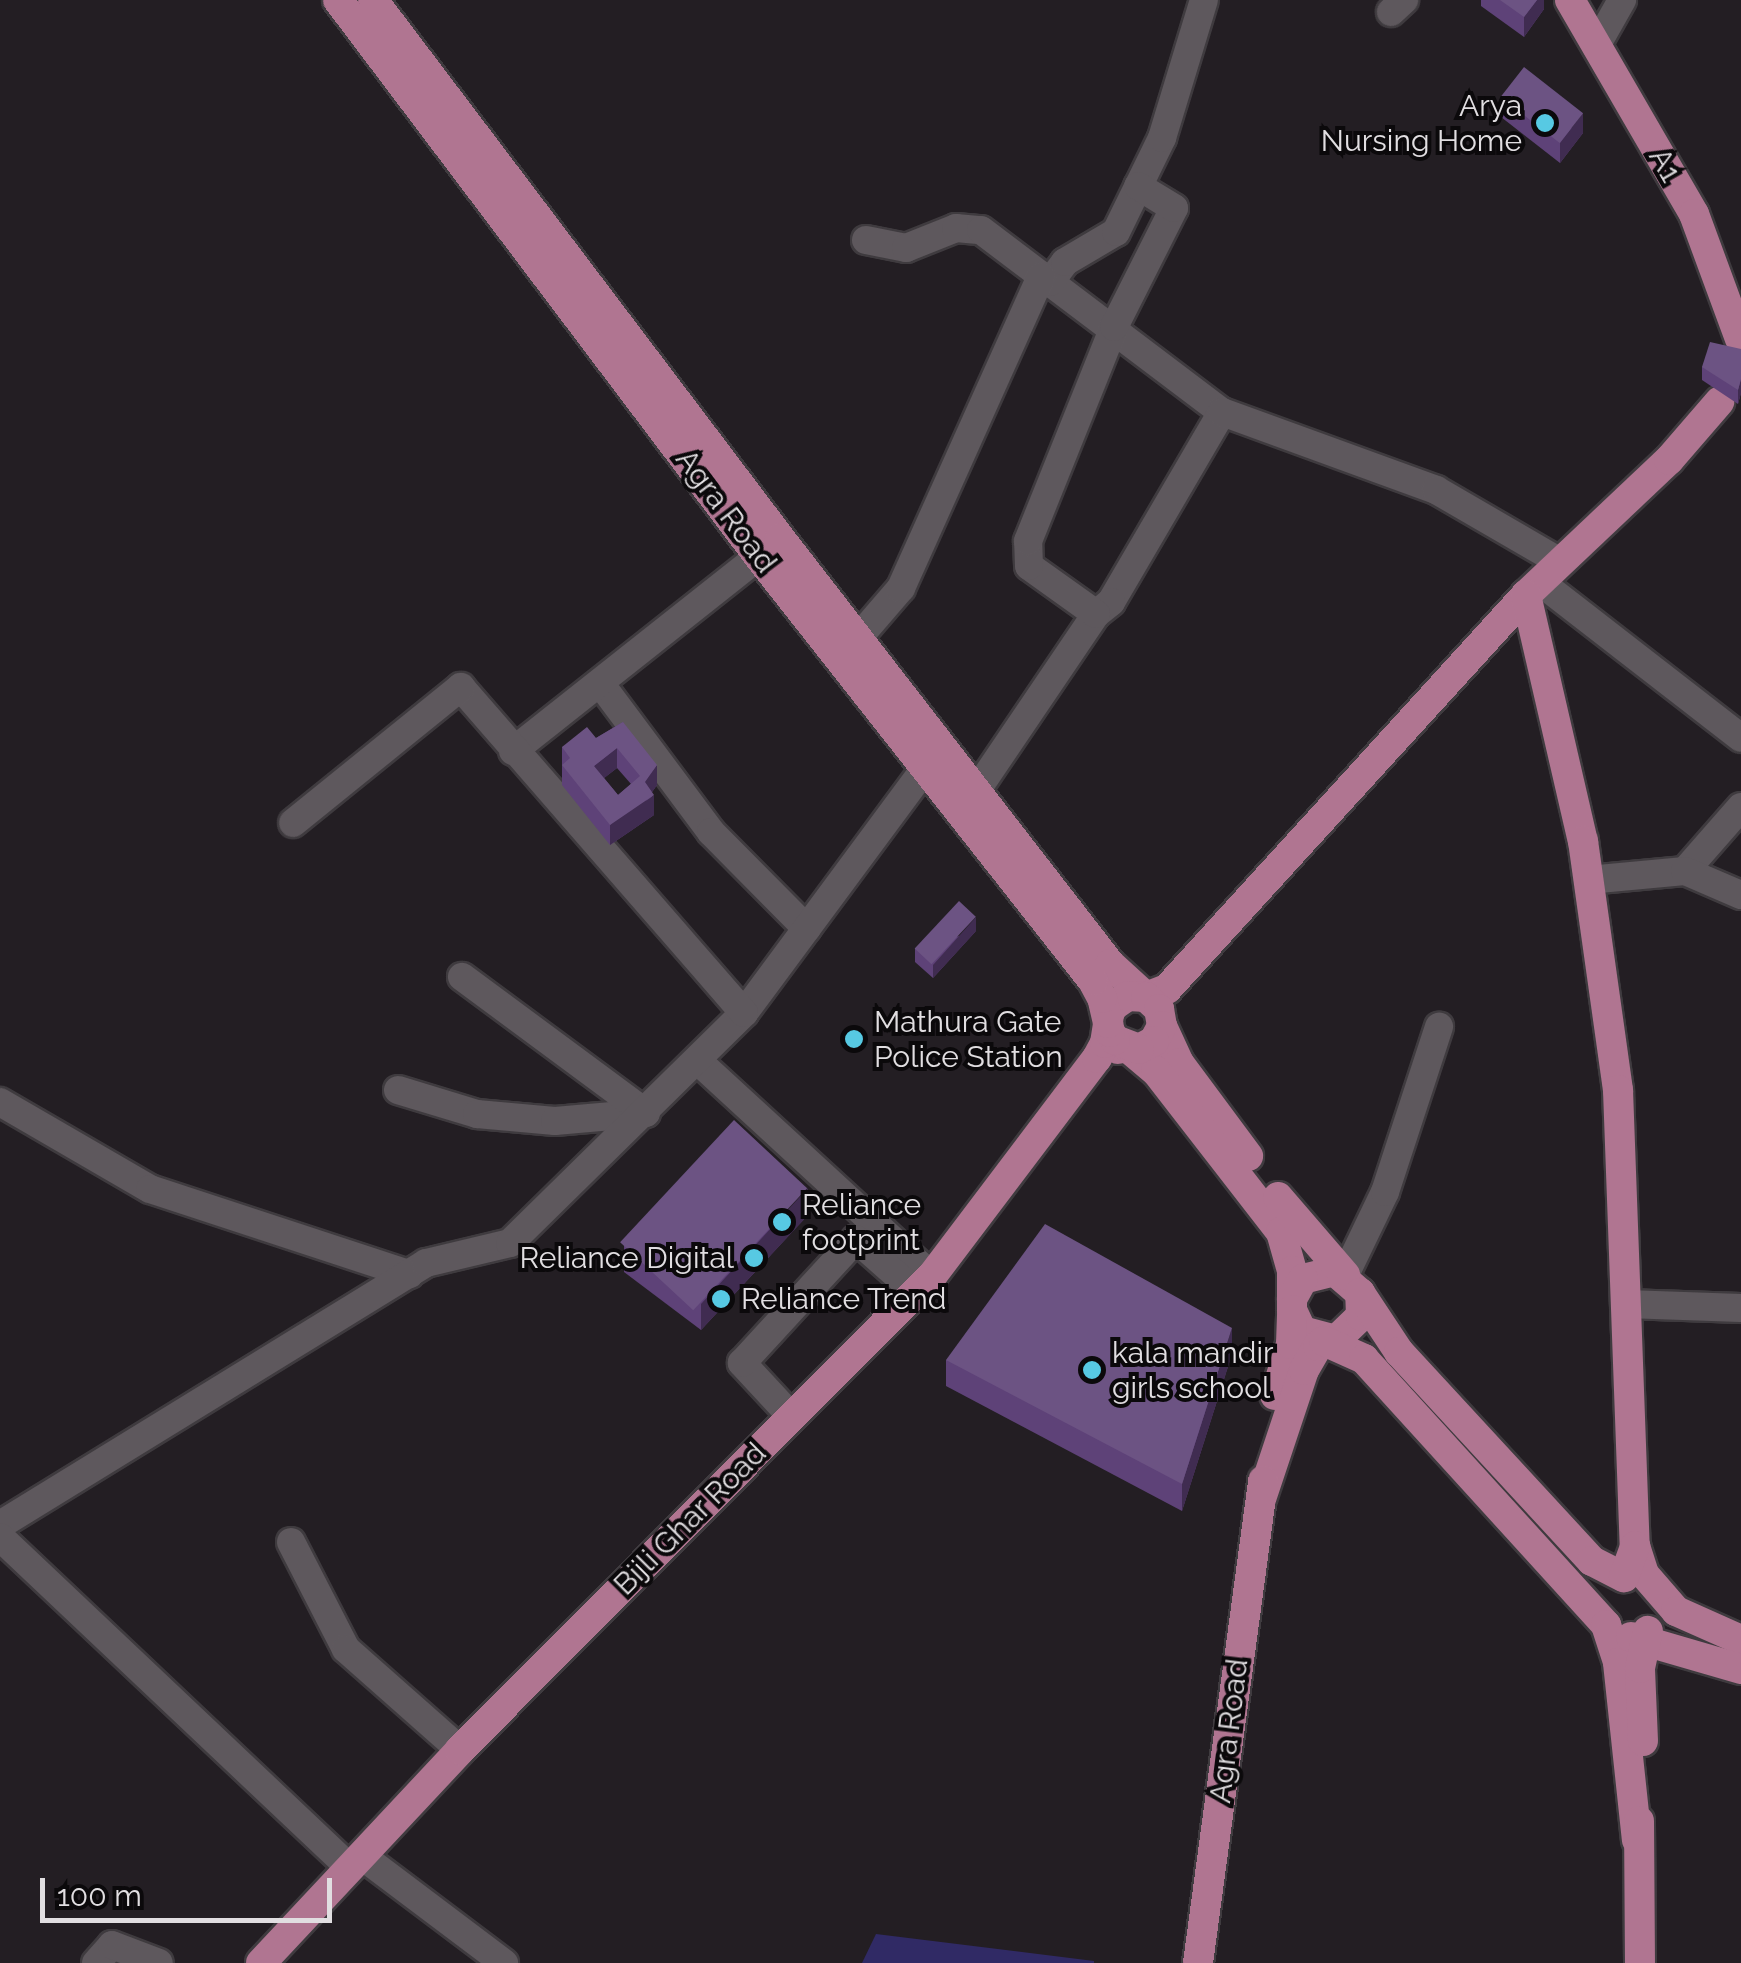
<!DOCTYPE html>
<html>
<head>
<meta charset="utf-8">
<style>
	body { margin:0 }
	#map { position:relative; width:1741px; height:1963px; overflow:hidden; background:#231e23; font-family:Raleway,sans-serif }
	div>[style] { position:absolute }
	[style*='--x'] { left:calc(var(--x)*1px); top:calc(var(--y)*1px); width:calc(var(--w)*1px); rotate:calc(var(--a)*1deg) }
	.water>* { inset:0; background:#302a65 }
	.roads { filter:drop-shadow(2px 0 #3f3b3f) drop-shadow(-2px 0 #3f3b3f) drop-shadow(0 2px #3f3b3f) drop-shadow(0 -2px #3f3b3f) }
	.minor>* { height:28px; margin:-14px; padding:0 14px; transform-origin:14px; border-radius:14px; background:#5e585d }
	.major>* { height:30px; margin:-15px; padding:0 15px; transform-origin:15px; border-radius:15px; background:#b07591 }
	.wall>* { inset:0; background:#5e4278 }
	.shaded-wall>* { inset:0; background:#402c51 }
	.building>* { inset:0; background:#6c5383; transform-origin:0 0 }
	.dots>* { width:28px; height:28px; translate:-50% -50%; box-sizing:border-box; border:5px solid #0b090b; border-radius:50% }
	span { translate:-50% -50%; white-space:nowrap; text-align:center; line-height:1.15; -webkit-text-stroke:8px #0b090b; paint-order:stroke }
	.poi-label { font-size:30px; color:#e1dee1 }
	.right { translate:-100% -50%; text-align:right }
	.left { translate:0 -50%; text-align:left }
	.street-label { font-size:30px; color:#e1dee1 }
	.scale { position:absolute; left:40px; top:1878px; width:292px; height:45px; box-sizing:border-box; border:5px solid #e1dee1; border-top:0; padding-left:12px; font-size:30px; line-height:35px; white-space:nowrap; color:#e1dee1; -webkit-text-stroke:8px #0b090b; paint-order:stroke }
</style>
</head>
<body>
<div id="map">
	<div class="water">
		<div style="clip-path:polygon(876px 1934px,1094px 1961px,1094px 1963px,862px 1963px)"></div>
	</div>
	<div class="roads">
		<div class="minor">
			<div style="--x:1391;--y:12;--w:18;--a:-43"></div>
			<div style="--x:1596;--y:46;--w:53;--a:-60.5"></div>
			<div style="--x:866;--y:240;--w:41;--a:11.3"></div>
			<div style="--x:906;--y:248;--w:54;--a:-21.8"></div>
			<div style="--x:956;--y:228;--w:25;--a:5"></div>
			<div style="--x:981;--y:230;--w:302;--a:37.1"></div>
			<div style="--x:1222;--y:412;--w:220;--a:120.3"></div>
			<div style="--x:1111;--y:602;--w:19;--a:141"></div>
			<div style="--x:1096;--y:614;--w:214;--a:124.1"></div>
			<div style="--x:1050;--y:282;--w:25;--a:-53"></div>
			<div style="--x:1065;--y:262;--w:59;--a:-30.5"></div>
			<div style="--x:1116;--y:232;--w:105;--a:-63.9"></div>
			<div style="--x:1162;--y:138;--w:144;--a:-73.1"></div>
			<div style="--x:1222;--y:412;--w:228;--a:20"></div>
			<div style="--x:1436;--y:490;--w:143;--a:30.1"></div>
			<div style="--x:1540;--y:582;--w:254;--a:37.8"></div>
			<div style="--x:1096;--y:614;--w:82;--a:-144.4"></div>
			<div style="--x:1029;--y:566;--w:25;--a:-92"></div>
			<div style="--x:1028;--y:541;--w:231;--a:-68.1"></div>
			<div style="--x:1114;--y:327;--w:133;--a:-63.2"></div>
			<div style="--x:1174;--y:208;--w:42;--a:-148.6"></div>
			<div style="--x:858;--y:638;--w:66;--a:-49.3"></div>
			<div style="--x:901;--y:588;--w:342;--a:-65.8"></div>
			<div style="--x:600;--y:683;--w:186;--a:53.3"></div>
			<div style="--x:711;--y:832;--w:136;--a:45.3"></div>
			<div style="--x:513;--y:751;--w:333;--a:-38.4"></div>
			<div style="--x:1685;--y:871;--w:85;--a:-48.8"></div>
			<div style="--x:1588;--y:880;--w:97;--a:-5.3"></div>
			<div style="--x:1685;--y:871;--w:61;--a:23.2"></div>
			<div style="--x:744;--y:1013;--w:306;--a:-53.5"></div>
			<div style="--x:699;--y:1062;--w:316;--a:42.6"></div>
			<div style="--x:398;--y:1090;--w:83;--a:16.9"></div>
			<div style="--x:477;--y:1114;--w:78;--a:5.1"></div>
			<div style="--x:555;--y:1121;--w:91;--a:-5"></div>
			<div style="--x:646;--y:1113;--w:229;--a:-143.5"></div>
			<div style="--x:0;--y:1102;--w:173;--a:30.1"></div>
			<div style="--x:150;--y:1189;--w:273;--a:18.2"></div>
			<div style="--x:1345;--y:1275;--w:92;--a:-64.3"></div>
			<div style="--x:1385;--y:1192;--w:174;--a:-71.9"></div>
			<div style="--x:1626;--y:1304;--w:115;--a:2"></div>
			<div style="--x:792;--y:1417;--w:74;--a:-132.8"></div>
			<div style="--x:742;--y:1363;--w:168;--a:-47.4"></div>
			<div style="--x:856;--y:1239;--w:80;--a:41.5"></div>
			<div style="--x:0;--y:1525;--w:500;--a:-31.59"></div>
			<div style="--x:426;--y:1263;--w:86;--a:-13.4"></div>
			<div style="--x:510;--y:1243;--w:328;--a:-44.5"></div>
			<div style="--x:744;--y:1013;--w:432;--a:-131"></div>
			<div style="--x:461;--y:687;--w:216;--a:141"></div>
			<div style="--x:0;--y:1537;--w:482;--a:43.4"></div>
			<div style="--x:291;--y:1542;--w:120;--a:62.8"></div>
			<div style="--x:346;--y:1649;--w:152;--a:41.5"></div>
			<div style="--x:362;--y:1856;--w:178;--a:37"></div>
			<div style="--x:96;--y:1963;--w:24;--a:-48"></div>
			<div style="--x:112;--y:1945;--w:50;--a:21"></div>
		</div>
		<div class="major">
			<div style="--x:373;--y:0;--w:675;--a:52.89"></div>
			<div style="--x:780;--y:538;--w:539;--a:52.24"></div>
			<div style="--x:1110;--y:964;--w:49;--a:42.5"></div>
			<div style="--x:1146;--y:997;--w:22;--a:-21"></div>
			<div style="--x:1167;--y:989;--w:533;--a:-47.66"></div>
			<div style="--x:1526;--y:595;--w:197;--a:-43.4"></div>
			<div style="--x:1669;--y:460;--w:77;--a:-49.2"></div>
			<div style="--x:1570;--y:0;--w:247;--a:59.9"></div>
			<div style="--x:1694;--y:214;--w:133;--a:69.8"></div>
			<div style="--x:1526;--y:595;--w:253;--a:77"></div>
			<div style="--x:1583;--y:841;--w:251;--a:82"></div>
			<div style="--x:1618;--y:1090;--w:456;--a:87.9"></div>
			<div style="--x:1635;--y:1546;--w:29;--a:72"></div>
			<div style="--x:1644;--y:1574;--w:49;--a:49.1"></div>
			<div style="--x:1676;--y:1611;--w:71;--a:24"></div>
			<div style="--x:1162;--y:1026;--w:41;--a:65.3"></div>
			<div style="--x:1179;--y:1063;--w:116;--a:53.4"></div>
			<div style="--x:1118;--y:1049;--w:9;--a:-13"></div>
			<div style="--x:1127;--y:1047;--w:38;--a:40"></div>
			<div style="--x:1156;--y:1071;--w:204;--a:52.2"></div>
			<div style="--x:1281;--y:1232;--w:41;--a:74.2"></div>
			<div style="--x:1292;--y:1271;--w:39;--a:90"></div>
			<div style="--x:1292;--y:1310;--w:23;--a:65"></div>
			<div style="--x:1302;--y:1331;--w:35;--a:15"></div>
			<div style="--x:1336;--y:1340;--w:35;--a:-44"></div>
			<div style="--x:1361;--y:1316;--w:23;--a:-92"></div>
			<div style="--x:1360;--y:1293;--w:33;--a:-139"></div>
			<div style="--x:1335;--y:1271;--w:33;--a:166"></div>
			<div style="--x:1303;--y:1279;--w:23;--a:119"></div>
			<div style="--x:1278;--y:1197;--w:103;--a:49.3"></div>
			<div style="--x:1360;--y:1293;--w:71;--a:56.5"></div>
			<div style="--x:1399;--y:1352;--w:284;--a:47.3"></div>
			<div style="--x:1592;--y:1561;--w:36;--a:27"></div>
			<div style="--x:1624;--y:1577;--w:33;--a:-70"></div>
			<div style="--x:1275;--y:1395;--w:53;--a:-72.6"></div>
			<div style="--x:1291;--y:1344;--w:34;--a:-88"></div>
			<div style="--x:1261;--y:1499;--w:136;--a:-71.6"></div>
			<div style="--x:1304;--y:1370;--w:28;--a:-60"></div>
			<div style="--x:1318;--y:1346;--w:8;--a:-40"></div>
			<div style="--x:1324;--y:1341;--w:44;--a:24.2"></div>
			<div style="--x:1364;--y:1359;--w:360;--a:47.7"></div>
			<div style="--x:1606;--y:1625;--w:40;--a:72"></div>
			<div style="--x:1618;--y:1663;--w:178;--a:83.9"></div>
			<div style="--x:1631;--y:1637;--w:115;--a:16.2"></div>
			<div style="--x:1643;--y:1741;--w:73;--a:-92.4"></div>
			<div style="--x:1640;--y:1668;--w:38;--a:-78"></div>
			<div style="--x:1639;--y:1821;--w:142;--a:89.6"></div>
			<div style="--x:261;--y:1963;--w:291;--a:-46.9"></div>
			<div style="--x:460;--y:1750;--w:669;--a:-45.12"></div>
			<div style="--x:932;--y:1276;--w:273;--a:-52.9"></div>
			<div style="--x:1097;--y:1058;--w:17;--a:-62"></div>
			<div style="--x:1105;--y:1043;--w:20;--a:-81"></div>
			<div style="--x:1108;--y:1023;--w:9;--a:-84"></div>
			<div style="--x:1109;--y:1014;--w:9;--a:-63"></div>
			<div style="--x:1113;--y:1006;--w:18;--a:-34"></div>
			<div style="--x:1128;--y:996;--w:18;--a:3"></div>
			<div style="--x:1146;--y:997;--w:18;--a:43"></div>
			<div style="--x:1159;--y:1009;--w:17;--a:80"></div>
			<div style="--x:1162;--y:1026;--w:17;--a:118"></div>
			<div style="--x:1154;--y:1041;--w:17;--a:152"></div>
			<div style="--x:1139;--y:1049;--w:26;--a:-159"></div>
			<div style="--x:1115;--y:1040;--w:9;--a:-122"></div>
			<div style="--x:1110;--y:1032;--w:9;--a:-103"></div>
			<div style="--x:1108;--y:1023;--w:26;--a:-103"></div>
			<div style="--x:1102;--y:998;--w:19;--a:-118"></div>
			<div style="--x:1093;--y:981;--w:540;--a:-128.23"></div>
			<div style="--x:759;--y:557;--w:698;--a:-127.08"></div>
			<div style="--x:1198;--y:1963;--w:487;--a:-82.3"></div>
		</div>
	</div>
	<div class="wall">
		<div style="clip-path:polygon(1481px 0,1544px 0,1544px 9px,1524px 37px,1481px 6px)"></div>
		<div style="clip-path:polygon(1501px 97px,1583px 133px,1560px 163px,1501px 117px)"></div>
		<div style="clip-path:polygon(1741px 349px,1741px 393px,1738px 404px,1702px 380px,1702px 367px)"></div>
		<div style="clip-path:polygon(evenodd,623px 722px,657px 785px,652px 792px,654px 815px,610px 845px,562px 785px,562px 747px,596px 738px,623px 722px,617px 768px,631px 784px,618px 795px,604px 778px,617px 768px)"></div>
		<div style="clip-path:polygon(976px 931px,933px 978px,915px 962px,915px 949px)"></div>
		<div style="clip-path:polygon(808px 1215px,701px 1330px,624px 1272px,624px 1246px)"></div>
		<div style="clip-path:polygon(1232px 1354px,1182px 1511px,946px 1386px,946px 1360px)"></div>
	</div>
	<div class="shaded-wall">
		<div style="clip-path:polygon(1537px 0,1544px 0,1544px 9px,1524px 37px,1524px 17px)"></div>
		<div style="clip-path:polygon(1583px 113px,1583px 133px,1560px 163px,1560px 143px)"></div>
		<div style="clip-path:polygon(1741px 379px,1741px 393px,1738px 404px,1738px 390px)"></div>
		<div style="clip-path:polygon(617px 748px,617px 768px,594px 786px,594px 766px)"></div>
		<div style="clip-path:polygon(657px 765px,657px 785px,646px 801px,654px 795px,654px 815px,610px 845px,610px 825px)"></div>
		<div style="clip-path:polygon(976px 917px,976px 931px,933px 978px,933px 965px)"></div>
		<div style="clip-path:polygon(808px 1188px,808px 1215px,701px 1330px,701px 1304px)"></div>
		<div style="clip-path:polygon(1232px 1328px,1232px 1354px,1182px 1511px,1182px 1484px)"></div>
	</div>
	<div class="building">
		<div style="clip-path:polygon(1500px 0,1537px 0,1524px 17px)"></div>
		<div style="left:1524px;top:67px;width:75px;height:38px;rotate:38deg"></div>
		<div style="clip-path:polygon(1710px 342px,1741px 349px,1741px 379px,1738px 390px,1702px 367px)"></div>
		<div style="clip-path:polygon(evenodd,623px 722px,657px 765px,645px 782px,654px 795px,610px 825px,562px 765px,570px 758px,562px 747px,587px 727px,596px 738px,623px 722px,617px 748px,640px 776px,618px 795px,594px 766px,617px 748px)"></div>
		<div style="left:959px;top:901px;width:23px;height:65px;rotate:43deg"></div>
		<div style="left:734px;top:1120px;width:100px;height:167px;rotate:43deg"></div>
		<div style="clip-path:polygon(1045px 1224px,1232px 1328px,1182px 1484px,946px 1360px)"></div>
	</div>
	<div class="dots">
		<div style="left:1545px;top:123px;background:#57c9e3"></div>
		<div style="left:854px;top:1039px;background:#57c9e3"></div>
		<div style="left:782px;top:1222px;background:#57c9e3"></div>
		<div style="left:754px;top:1258px;background:#57c9e3"></div>
		<div style="left:721px;top:1299px;background:#57c9e3"></div>
		<div style="left:1092px;top:1370px;background:#57c9e3"></div>
	</div>
	<div class="poi-label">
		<span class="right" style="left:1522px;top:123px">Arya<br>Nursing Home</span>
		<span class="left" style="left:874px;top:1039px">Mathura Gate<br>Police Station</span>
		<span class="left" style="left:802px;top:1222px">Reliance<br>footprint</span>
		<span class="right" style="left:734px;top:1258px">Reliance Digital</span>
		<span class="left" style="left:741px;top:1299px">Reliance Trend</span>
		<span class="left" style="left:1112px;top:1370px">kala mandir<br>girls school</span>
	</div>
	<div class="street-label">
		<span style="left:1665px;top:165px;rotate:60deg">A1</span>
		<span style="left:726px;top:511px;rotate:53deg">Agra Road</span>
		<span style="left:690px;top:1519px;rotate:-45deg">Bijli Ghar Road</span>
		<span style="left:1229px;top:1731px;rotate:-83deg">Agra Road</span>
	</div>
	<div class="scale">100 m</div>
</div>
</body>
</html>
